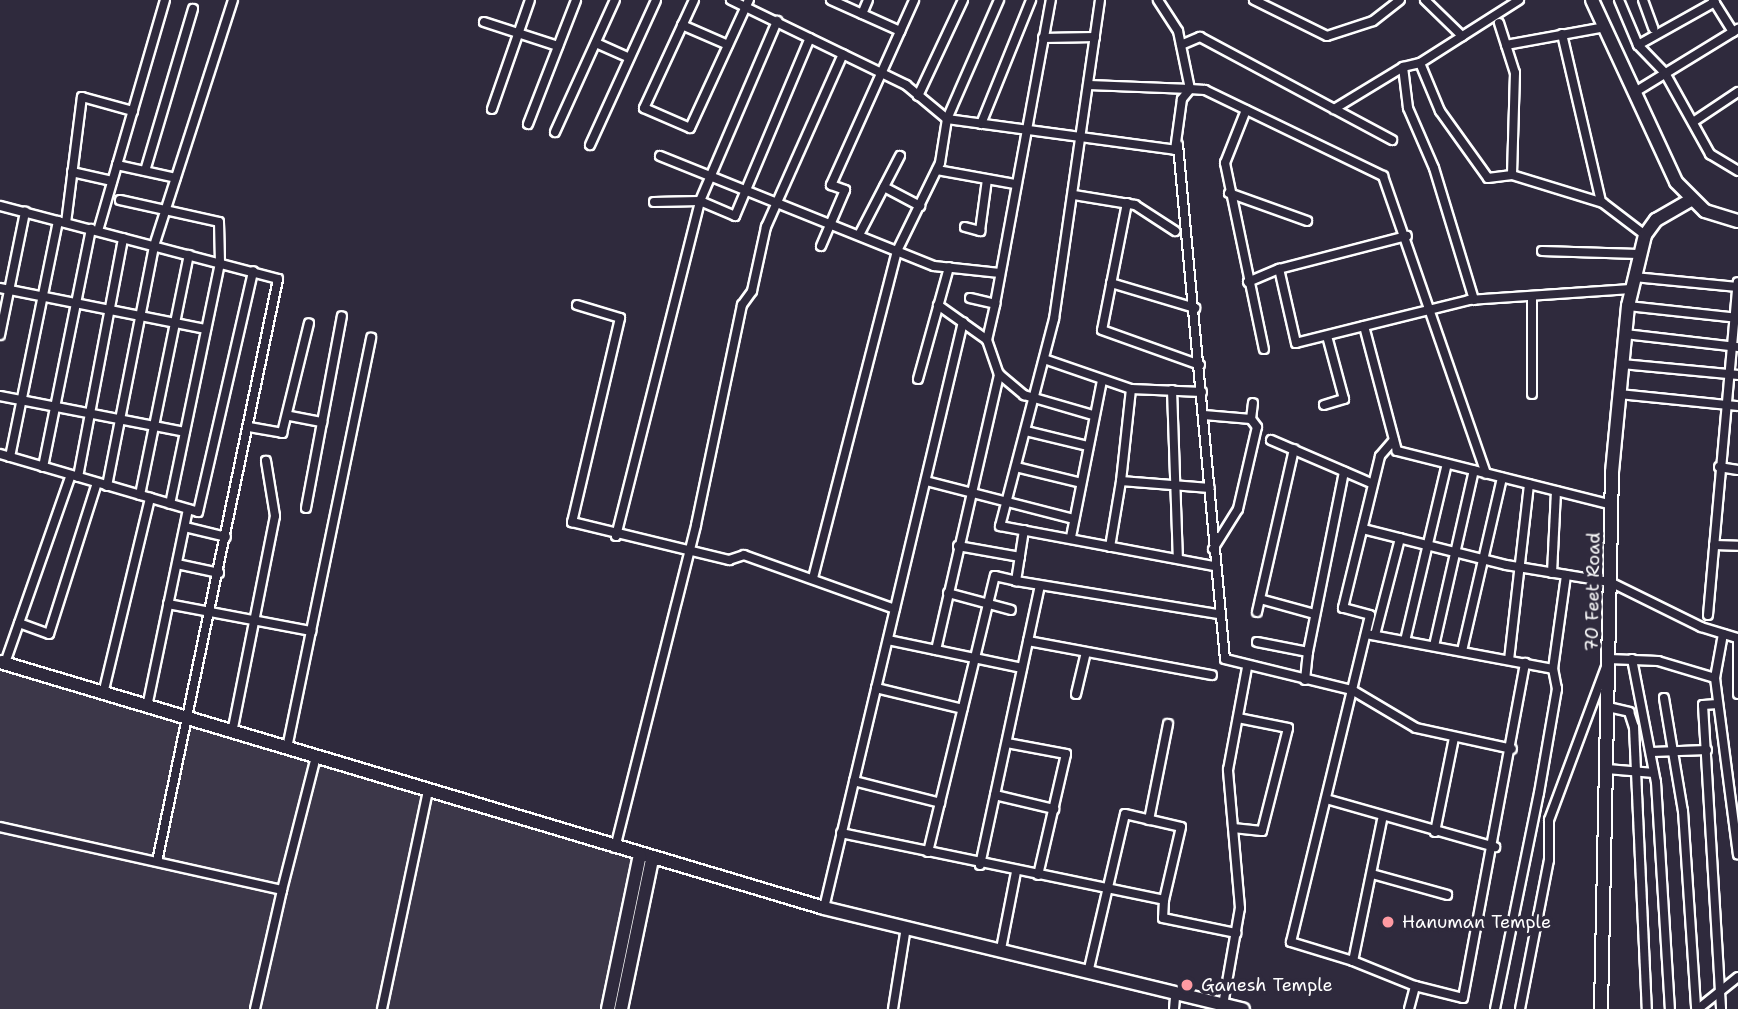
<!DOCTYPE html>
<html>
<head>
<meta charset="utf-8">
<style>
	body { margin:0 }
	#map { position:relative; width:1738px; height:1009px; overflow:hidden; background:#2f2a3d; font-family:"Shantell Sans",sans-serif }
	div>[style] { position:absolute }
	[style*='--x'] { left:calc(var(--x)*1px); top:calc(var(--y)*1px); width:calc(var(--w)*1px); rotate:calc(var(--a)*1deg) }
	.built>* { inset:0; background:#3c3749 }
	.roads { filter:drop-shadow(2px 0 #fff) drop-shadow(-2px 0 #fff) drop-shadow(0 2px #fff) drop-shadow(0 -2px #fff) }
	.street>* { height:8px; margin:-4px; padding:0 4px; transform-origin:4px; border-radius:4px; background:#2f2a3d }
	.secondary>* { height:12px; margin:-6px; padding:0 6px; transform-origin:6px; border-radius:6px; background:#2f2a3d }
	.dots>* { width:19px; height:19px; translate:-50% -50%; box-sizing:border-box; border:4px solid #2f2a3d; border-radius:50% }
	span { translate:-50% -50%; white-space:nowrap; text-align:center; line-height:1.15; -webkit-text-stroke:7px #2f2a3d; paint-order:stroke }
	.street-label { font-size:18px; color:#fff }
	.poi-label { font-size:18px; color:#fff }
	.left { translate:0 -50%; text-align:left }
</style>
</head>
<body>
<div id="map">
	<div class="built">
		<div style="clip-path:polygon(0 662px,645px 857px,616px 1009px,0 1009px)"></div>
	</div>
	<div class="roads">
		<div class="street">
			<div style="--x:694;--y:0;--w:119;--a:114.8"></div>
			<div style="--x:644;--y:108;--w:50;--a:23.5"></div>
			<div style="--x:690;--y:128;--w:141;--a:-65.3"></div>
			<div style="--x:731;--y:0;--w:195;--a:25.9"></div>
			<div style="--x:906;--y:85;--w:53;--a:39.7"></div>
			<div style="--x:947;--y:119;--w:230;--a:7.7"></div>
			<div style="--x:1175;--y:150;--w:51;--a:-82.2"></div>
			<div style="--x:1182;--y:99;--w:13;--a:-51"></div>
			<div style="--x:1190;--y:89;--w:15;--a:4"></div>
			<div style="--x:1205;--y:90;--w:198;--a:25.8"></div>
			<div style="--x:1383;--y:176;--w:315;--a:70.9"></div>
			<div style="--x:831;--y:0;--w:76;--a:24.2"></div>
			<div style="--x:1100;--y:0;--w:322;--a:98.2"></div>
			<div style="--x:1054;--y:319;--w:214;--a:104.6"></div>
			<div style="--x:1000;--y:526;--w:218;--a:10.6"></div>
			<div style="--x:1254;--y:0;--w:81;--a:26.3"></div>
			<div style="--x:1327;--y:36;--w:48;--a:-18.1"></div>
			<div style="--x:1373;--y:21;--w:34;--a:-38"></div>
			<div style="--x:1425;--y:0;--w:52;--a:44.2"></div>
			<div style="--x:1519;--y:0;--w:117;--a:147.5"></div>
			<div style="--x:1420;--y:63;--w:52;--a:67.4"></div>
			<div style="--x:1440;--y:111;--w:82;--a:54.4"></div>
			<div style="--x:1488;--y:178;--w:24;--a:-7"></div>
			<div style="--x:1512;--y:175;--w:95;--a:17.1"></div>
			<div style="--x:1603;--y:203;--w:53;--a:37.3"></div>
			<div style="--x:1619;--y:0;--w:49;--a:67.1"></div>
			<div style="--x:1638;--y:45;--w:39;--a:46"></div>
			<div style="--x:1665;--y:73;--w:93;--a:60.9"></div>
			<div style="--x:1710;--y:154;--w:33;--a:31"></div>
			<div style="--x:1643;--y:0;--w:30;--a:70"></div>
			<div style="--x:1713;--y:0;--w:38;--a:58"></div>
			<div style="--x:862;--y:14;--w:15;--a:-67"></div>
			<div style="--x:484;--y:22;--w:78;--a:18"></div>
			<div style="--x:1499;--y:23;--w:52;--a:72.3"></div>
			<div style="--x:1515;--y:73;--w:102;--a:91.7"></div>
			<div style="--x:682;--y:25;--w:50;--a:23.5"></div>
			<div style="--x:1562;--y:34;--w:172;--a:76.9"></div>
			<div style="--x:1043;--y:38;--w:52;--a:-1.1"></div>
			<div style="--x:596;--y:43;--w:36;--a:24"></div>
			<div style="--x:1181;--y:45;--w:21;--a:-23"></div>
			<div style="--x:1200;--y:37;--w:218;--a:28.2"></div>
			<div style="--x:1506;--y:45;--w:101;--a:-10.3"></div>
			<div style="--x:1638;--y:45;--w:88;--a:-29.2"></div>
			<div style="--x:1420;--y:63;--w:17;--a:167"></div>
			<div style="--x:1403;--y:67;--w:41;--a:83"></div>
			<div style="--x:1408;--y:108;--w:65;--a:66.6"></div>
			<div style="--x:1434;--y:168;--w:138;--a:73.1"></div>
			<div style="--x:1089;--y:85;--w:101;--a:2.3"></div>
			<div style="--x:1190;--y:89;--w:59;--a:-101.7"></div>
			<div style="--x:1178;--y:31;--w:37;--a:-123"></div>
			<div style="--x:1635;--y:92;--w:121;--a:-31.5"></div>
			<div style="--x:918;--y:96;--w:106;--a:-64.9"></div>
			<div style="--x:492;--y:109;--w:115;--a:-70.8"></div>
			<div style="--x:1334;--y:109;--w:81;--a:-31.3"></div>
			<div style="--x:1246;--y:110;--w:57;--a:111.6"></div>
			<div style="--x:1225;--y:163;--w:190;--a:78.2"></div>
			<div style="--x:1693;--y:122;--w:54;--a:-33.7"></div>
			<div style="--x:528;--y:124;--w:133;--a:-68.8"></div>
			<div style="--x:981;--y:124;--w:134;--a:-68"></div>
			<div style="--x:555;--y:132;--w:145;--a:-65.6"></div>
			<div style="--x:590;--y:145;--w:159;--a:-65.5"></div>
			<div style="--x:1178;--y:145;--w:516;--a:84.78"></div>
			<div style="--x:1225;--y:659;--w:131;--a:13.7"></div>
			<div style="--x:1352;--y:690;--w:74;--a:30.7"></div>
			<div style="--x:1416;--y:728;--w:98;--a:12.3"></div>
			<div style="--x:660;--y:156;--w:295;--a:21.9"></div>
			<div style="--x:934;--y:266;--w:66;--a:6.1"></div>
			<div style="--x:117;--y:165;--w:172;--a:-73.8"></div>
			<div style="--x:937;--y:170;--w:79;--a:10.2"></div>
			<div style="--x:145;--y:171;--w:169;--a:-73.5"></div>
			<div style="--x:72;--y:172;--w:41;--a:12.7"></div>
			<div style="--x:884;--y:187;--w:41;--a:27.8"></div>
			<div style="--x:1229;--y:193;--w:83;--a:19.7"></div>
			<div style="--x:1074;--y:195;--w:62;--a:9.3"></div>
			<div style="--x:1135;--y:205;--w:48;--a:33"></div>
			<div style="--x:120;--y:200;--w:101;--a:12.5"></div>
			<div style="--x:219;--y:222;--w:41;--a:88.6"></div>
			<div style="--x:220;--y:263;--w:246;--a:101.7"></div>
			<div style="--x:654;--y:202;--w:46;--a:-1.2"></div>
			<div style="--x:700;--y:201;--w:38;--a:23"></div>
			<div style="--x:735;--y:216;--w:193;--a:-67.2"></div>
			<div style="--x:1127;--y:203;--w:129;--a:101.1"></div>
			<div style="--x:1102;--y:330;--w:104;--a:19.7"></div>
			<div style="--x:0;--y:206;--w:287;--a:14.7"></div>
			<div style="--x:278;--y:279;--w:595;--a:101.73"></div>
			<div style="--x:66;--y:223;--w:127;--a:-82.8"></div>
			<div style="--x:82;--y:97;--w:53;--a:15.4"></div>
			<div style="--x:965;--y:227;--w:16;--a:15"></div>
			<div style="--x:980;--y:231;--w:52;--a:-82.3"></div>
			<div style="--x:98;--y:231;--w:69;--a:-73.9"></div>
			<div style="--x:117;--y:165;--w:60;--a:12.4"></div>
			<div style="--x:859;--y:235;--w:89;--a:-62.6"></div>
			<div style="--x:821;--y:246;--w:61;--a:-66.8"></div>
			<div style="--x:845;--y:190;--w:15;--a:-160"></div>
			<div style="--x:831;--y:185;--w:203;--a:-65.8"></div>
			<div style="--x:1542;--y:251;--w:96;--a:1.8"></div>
			<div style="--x:1634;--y:277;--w:104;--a:5.5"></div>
			<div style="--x:1248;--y:282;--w:34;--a:-23"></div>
			<div style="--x:1111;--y:283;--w:88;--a:16.6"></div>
			<div style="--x:0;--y:288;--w:210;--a:11.3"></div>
			<div style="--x:970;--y:298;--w:26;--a:13"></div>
			<div style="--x:995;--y:304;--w:309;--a:-79.6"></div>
			<div style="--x:577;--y:305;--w:45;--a:16.8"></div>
			<div style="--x:620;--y:318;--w:210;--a:103.2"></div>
			<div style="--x:572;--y:522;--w:162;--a:13.6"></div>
			<div style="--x:729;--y:560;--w:16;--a:-18"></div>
			<div style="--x:744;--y:555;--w:160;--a:19.7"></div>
			<div style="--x:938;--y:305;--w:60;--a:35.5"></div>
			<div style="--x:987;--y:340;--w:36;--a:71"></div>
			<div style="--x:999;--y:374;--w:33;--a:40"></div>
			<div style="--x:1024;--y:395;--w:72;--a:16.2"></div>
			<div style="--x:1628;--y:306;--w:111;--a:6.2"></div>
			<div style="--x:1364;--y:326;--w:70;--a:166"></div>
			<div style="--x:1296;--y:343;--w:76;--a:-102.9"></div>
			<div style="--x:1279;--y:269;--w:132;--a:-14.5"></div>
			<div style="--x:1625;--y:334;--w:114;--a:6.6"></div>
			<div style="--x:0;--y:335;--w:126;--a:-78.5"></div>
			<div style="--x:987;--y:340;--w:37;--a:-77"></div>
			<div style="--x:1044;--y:359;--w:92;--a:19"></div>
			<div style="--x:1131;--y:389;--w:71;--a:2.4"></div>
			<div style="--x:1622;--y:364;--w:117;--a:5.4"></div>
			<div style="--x:918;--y:379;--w:116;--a:-74.5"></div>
			<div style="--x:1131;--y:389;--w:93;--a:96.2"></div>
			<div style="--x:1121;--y:481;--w:89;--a:4.5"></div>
			<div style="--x:1172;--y:390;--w:169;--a:88"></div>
			<div style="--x:1532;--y:394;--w:98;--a:-90"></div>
			<div style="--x:1619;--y:394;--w:120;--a:5.8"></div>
			<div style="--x:0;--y:396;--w:188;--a:11"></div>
			<div style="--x:1324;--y:405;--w:21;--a:-17"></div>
			<div style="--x:1344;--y:399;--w:65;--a:-105.1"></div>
			<div style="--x:1204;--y:415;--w:47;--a:4.9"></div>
			<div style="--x:1251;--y:419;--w:16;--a:-83"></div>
			<div style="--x:290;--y:416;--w:33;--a:11"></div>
			<div style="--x:249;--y:427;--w:34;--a:10"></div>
			<div style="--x:282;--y:433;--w:113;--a:-76.2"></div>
			<div style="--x:1026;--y:431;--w:64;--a:13.6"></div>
			<div style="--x:1271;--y:440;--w:111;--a:23.3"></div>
			<div style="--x:0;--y:454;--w:206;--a:16.3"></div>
			<div style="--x:198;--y:512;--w:247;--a:-77.1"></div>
			<div style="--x:10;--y:457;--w:241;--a:-78.5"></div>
			<div style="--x:43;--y:467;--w:243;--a:-78.6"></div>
			<div style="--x:1016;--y:467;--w:67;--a:13.8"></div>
			<div style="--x:1719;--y:467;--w:19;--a:9"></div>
			<div style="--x:78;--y:477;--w:243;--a:-79.3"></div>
			<div style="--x:926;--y:481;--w:153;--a:14.4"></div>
			<div style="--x:107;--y:486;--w:245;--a:-78.9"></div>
			<div style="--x:154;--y:246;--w:258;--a:-72.2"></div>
			<div style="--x:140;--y:495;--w:245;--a:-78.5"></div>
			<div style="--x:1612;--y:505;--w:222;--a:-165.9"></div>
			<div style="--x:1397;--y:451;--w:129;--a:-104.8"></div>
			<div style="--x:1364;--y:326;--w:108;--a:-13.9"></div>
			<div style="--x:1469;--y:300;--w:162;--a:-3.9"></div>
			<div style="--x:306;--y:508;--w:195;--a:-79.4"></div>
			<div style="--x:185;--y:527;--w:42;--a:13.7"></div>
			<div style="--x:1363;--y:529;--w:147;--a:14.1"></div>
			<div style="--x:1506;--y:565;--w:105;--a:9.3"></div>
			<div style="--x:1610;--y:582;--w:102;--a:26.3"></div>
			<div style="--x:1701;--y:627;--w:39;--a:17"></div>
			<div style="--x:1024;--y:530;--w:52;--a:98.9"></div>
			<div style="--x:1016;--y:581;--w:205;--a:9.3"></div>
			<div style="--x:616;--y:536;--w:345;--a:-75.9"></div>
			<div style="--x:700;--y:201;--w:196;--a:-66.8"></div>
			<div style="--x:1071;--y:537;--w:160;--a:-78.8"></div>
			<div style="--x:1714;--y:545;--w:24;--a:2"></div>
			<div style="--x:958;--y:546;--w:63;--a:10.1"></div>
			<div style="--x:1110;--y:547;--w:67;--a:-80.5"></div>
			<div style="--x:1213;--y:549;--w:47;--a:-58"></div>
			<div style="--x:1238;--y:509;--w:84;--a:-77"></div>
			<div style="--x:1257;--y:427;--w:10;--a:-127"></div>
			<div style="--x:177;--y:564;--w:43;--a:12.1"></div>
			<div style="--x:1552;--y:573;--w:82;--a:-87.2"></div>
			<div style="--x:813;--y:578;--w:338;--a:-75.6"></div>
			<div style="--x:897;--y:251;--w:98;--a:-64"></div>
			<div style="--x:940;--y:163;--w:45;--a:-81"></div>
			<div style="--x:947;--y:119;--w:130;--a:-66.4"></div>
			<div style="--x:948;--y:593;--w:65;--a:15.1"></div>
			<div style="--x:1260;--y:599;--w:57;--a:15.3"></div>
			<div style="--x:168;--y:604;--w:146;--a:10.7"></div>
			<div style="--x:1257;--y:612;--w:167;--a:-77.2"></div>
			<div style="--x:1708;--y:615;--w:334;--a:-84.9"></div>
			<div style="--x:19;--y:623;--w:32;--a:20"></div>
			<div style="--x:49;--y:634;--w:158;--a:-72.4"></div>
			<div style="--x:1366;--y:634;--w:190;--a:10.6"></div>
			<div style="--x:1553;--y:669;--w:95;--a:-82.1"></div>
			<div style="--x:1723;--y:634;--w:45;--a:100.3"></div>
			<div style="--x:1715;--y:678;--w:178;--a:82.6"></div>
			<div style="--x:1375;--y:635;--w:100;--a:-75.5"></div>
			<div style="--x:888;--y:640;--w:137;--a:11.8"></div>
			<div style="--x:1738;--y:640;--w:54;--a:90"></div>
			<div style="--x:1028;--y:641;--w:187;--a:10.5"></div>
			<div style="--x:1405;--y:641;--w:182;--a:-76.7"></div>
			<div style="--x:1257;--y:642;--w:52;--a:11.1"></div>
			<div style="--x:1308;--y:652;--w:184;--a:-78.7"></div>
			<div style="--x:1434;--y:646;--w:180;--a:-77.2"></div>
			<div style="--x:936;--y:650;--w:283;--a:-77.1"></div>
			<div style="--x:1462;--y:651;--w:178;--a:-77"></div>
			<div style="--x:1632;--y:659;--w:125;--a:79"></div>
			<div style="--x:1656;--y:782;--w:227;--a:86.5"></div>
			<div style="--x:1509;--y:660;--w:177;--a:-83.5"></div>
			<div style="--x:5;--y:663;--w:199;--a:-70.7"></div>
			<div style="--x:1305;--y:680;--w:28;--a:-84"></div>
			<div style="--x:876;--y:688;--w:89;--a:13.6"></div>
			<div style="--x:103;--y:694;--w:202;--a:-76.5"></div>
			<div style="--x:1076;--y:694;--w:43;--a:-76.6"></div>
			<div style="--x:1664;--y:698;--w:115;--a:80.5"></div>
			<div style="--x:1683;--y:811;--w:198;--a:86.2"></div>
			<div style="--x:1718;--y:704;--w:15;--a:176"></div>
			<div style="--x:1703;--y:705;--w:305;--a:86.6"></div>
			<div style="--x:147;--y:707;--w:202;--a:-78.3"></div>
			<div style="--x:1608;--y:707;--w:22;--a:13"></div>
			<div style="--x:1629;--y:712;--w:16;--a:72"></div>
			<div style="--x:1634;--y:727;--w:282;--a:87.4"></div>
			<div style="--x:232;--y:733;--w:221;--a:-78.8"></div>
			<div style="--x:275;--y:516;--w:56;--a:-99.3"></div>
			<div style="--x:1007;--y:743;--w:60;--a:10.6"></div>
			<div style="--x:1066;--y:754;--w:124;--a:103"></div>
			<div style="--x:287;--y:748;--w:419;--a:-78.4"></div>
			<div style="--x:1652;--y:752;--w:55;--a:-2.1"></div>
			<div style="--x:1607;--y:769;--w:47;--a:4.9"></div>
			<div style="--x:854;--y:781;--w:89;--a:14.3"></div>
			<div style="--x:995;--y:795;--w:61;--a:13.3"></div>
			<div style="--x:1326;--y:799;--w:176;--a:15.9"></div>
			<div style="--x:1149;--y:820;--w:98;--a:-78.8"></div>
			<div style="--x:1382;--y:820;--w:144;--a:101.6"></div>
			<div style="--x:1353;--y:961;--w:65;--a:-163"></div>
			<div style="--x:1291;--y:942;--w:336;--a:-76.4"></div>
			<div style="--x:1370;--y:615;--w:28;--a:-165"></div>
			<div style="--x:1343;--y:608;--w:156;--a:-76.3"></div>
			<div style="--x:1380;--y:456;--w:21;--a:-49"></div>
			<div style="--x:0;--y:827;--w:289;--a:12.6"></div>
			<div style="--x:282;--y:890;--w:137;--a:-75.7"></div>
			<div style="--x:1233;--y:828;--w:29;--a:6"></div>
			<div style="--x:1262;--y:831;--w:106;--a:-75.8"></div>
			<div style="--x:1288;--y:728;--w:51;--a:-168.7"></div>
			<div style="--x:1435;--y:832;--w:96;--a:-78.6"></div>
			<div style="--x:841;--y:833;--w:330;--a:11.7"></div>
			<div style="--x:1164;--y:900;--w:18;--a:93"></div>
			<div style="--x:1163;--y:918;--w:75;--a:11.6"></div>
			<div style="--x:615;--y:848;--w:333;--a:-75.9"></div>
			<div style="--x:696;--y:525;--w:225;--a:-78.2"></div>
			<div style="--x:742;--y:305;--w:17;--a:-54"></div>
			<div style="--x:752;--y:291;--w:66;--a:-77.7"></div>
			<div style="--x:766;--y:227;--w:189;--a:-66"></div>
			<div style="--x:928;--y:852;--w:284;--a:-76.4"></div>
			<div style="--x:995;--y:576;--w:22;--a:13"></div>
			<div style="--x:980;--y:865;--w:286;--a:-77.9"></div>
			<div style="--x:1372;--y:874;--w:78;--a:15.6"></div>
			<div style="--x:824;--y:908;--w:602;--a:-76.66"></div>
			<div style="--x:1001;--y:949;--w:78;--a:-79"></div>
			<div style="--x:1353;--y:961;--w:67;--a:22"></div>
			<div style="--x:1088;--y:973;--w:163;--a:-76.9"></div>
			<div style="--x:1125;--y:814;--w:57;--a:13.1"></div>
			<div style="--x:1181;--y:827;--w:75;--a:103.1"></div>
			<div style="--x:1223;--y:1005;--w:98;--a:-80.1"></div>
			<div style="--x:1240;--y:908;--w:139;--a:-95"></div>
			<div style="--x:1228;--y:770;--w:105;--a:-79.5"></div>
			<div style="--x:255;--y:1009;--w:122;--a:-77.2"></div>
			<div style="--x:382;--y:1009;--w:223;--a:-78.1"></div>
			<div style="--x:893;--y:1009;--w:83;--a:-81"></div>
			<div style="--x:1174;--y:1009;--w:12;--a:-85"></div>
			<div style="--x:1409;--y:1009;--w:24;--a:-75"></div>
			<div style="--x:1415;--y:986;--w:49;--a:14"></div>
			<div style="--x:1463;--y:998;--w:341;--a:-79.5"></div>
			<div style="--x:1495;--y:1009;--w:220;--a:-78.5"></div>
			<div style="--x:1539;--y:793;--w:106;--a:-80.2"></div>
			<div style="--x:1557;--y:689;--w:20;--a:-101"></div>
			<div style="--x:1520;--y:1009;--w:152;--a:-79"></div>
			<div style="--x:1549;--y:860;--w:40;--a:-90"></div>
			<div style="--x:1549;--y:820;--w:172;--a:-69.6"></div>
			<div style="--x:1609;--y:659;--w:49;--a:2.3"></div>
			<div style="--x:1658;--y:661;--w:59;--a:16.6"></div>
			<div style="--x:1698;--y:1009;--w:51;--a:-38.7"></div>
		</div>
		<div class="secondary">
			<div style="--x:1592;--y:0;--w:200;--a:65.2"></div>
			<div style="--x:1676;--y:182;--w:41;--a:45"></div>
			<div style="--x:1705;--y:211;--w:34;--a:17"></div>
			<div style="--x:0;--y:662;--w:860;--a:16.62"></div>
			<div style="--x:824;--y:908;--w:431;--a:13.6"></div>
			<div style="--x:608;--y:1009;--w:157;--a:-78.3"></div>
			<div style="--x:621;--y:1009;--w:153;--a:-78.3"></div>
			<div style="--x:1601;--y:1009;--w:537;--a:-88.83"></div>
			<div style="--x:1612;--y:472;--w:167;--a:-84.5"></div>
			<div style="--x:1628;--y:306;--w:73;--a:-76.5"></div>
			<div style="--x:1645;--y:235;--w:19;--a:-54"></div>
			<div style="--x:1656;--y:220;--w:38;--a:-30"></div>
		</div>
	</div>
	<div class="dots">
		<div style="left:1388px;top:922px;background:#ff9aa2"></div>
		<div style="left:1187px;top:985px;background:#ff9aa2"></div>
	</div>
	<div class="street-label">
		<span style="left:1593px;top:592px;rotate:-89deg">70 Feet Road</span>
	</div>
	<div class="poi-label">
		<span class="left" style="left:1402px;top:922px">Hanuman Temple</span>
		<span class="left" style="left:1201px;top:985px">Ganesh Temple</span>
	</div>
</div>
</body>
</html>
